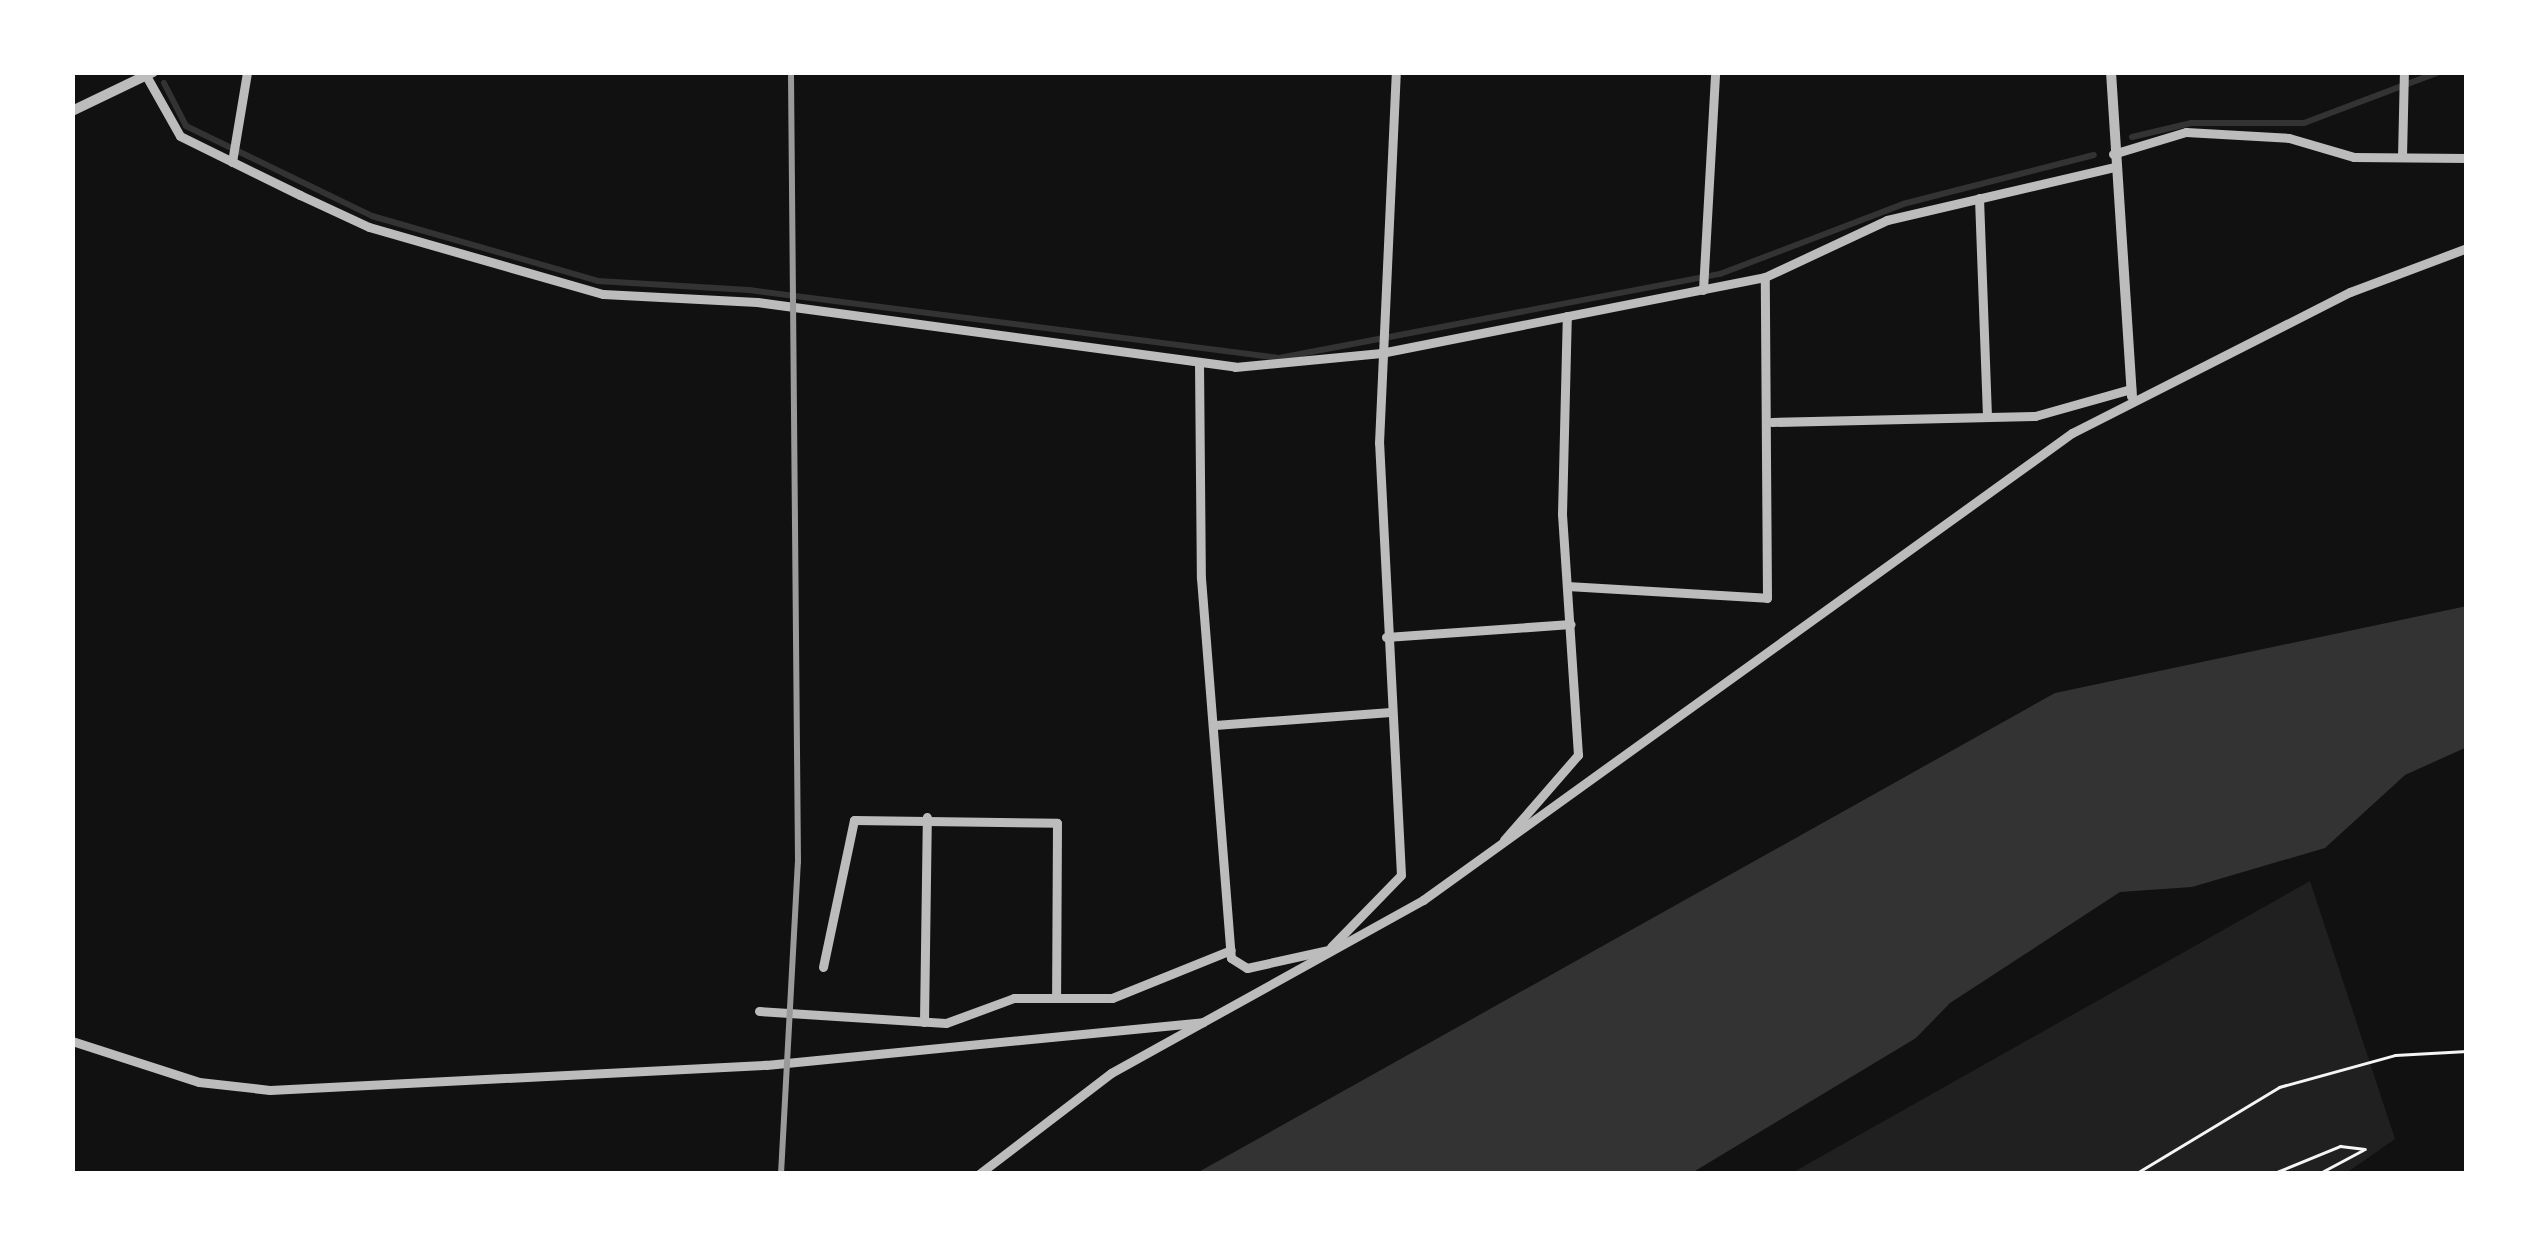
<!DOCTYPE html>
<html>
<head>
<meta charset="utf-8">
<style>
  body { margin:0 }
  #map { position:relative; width:2539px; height:1246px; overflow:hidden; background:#111; font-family:"Varela Round",sans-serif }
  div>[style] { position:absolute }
  .green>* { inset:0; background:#202020 }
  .water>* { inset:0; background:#333 }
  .stream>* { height:6px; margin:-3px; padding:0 3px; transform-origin:3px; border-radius:3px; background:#333 }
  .path>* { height:3px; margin:-1.5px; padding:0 1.5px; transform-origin:1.5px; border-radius:1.5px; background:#f5f5f5 }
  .minor>* { height:9px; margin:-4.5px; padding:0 4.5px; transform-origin:4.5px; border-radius:4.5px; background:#bcbcbc }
  .tertiary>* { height:10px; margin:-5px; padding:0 5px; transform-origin:5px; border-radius:5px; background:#bcbcbc }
  .rail>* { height:6px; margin:-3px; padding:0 3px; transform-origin:3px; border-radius:3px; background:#9a9a9a }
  span { translate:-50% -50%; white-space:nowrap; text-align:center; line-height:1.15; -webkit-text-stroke:12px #fff; paint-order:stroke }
  .frame { position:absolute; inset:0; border:75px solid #fff; pointer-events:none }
</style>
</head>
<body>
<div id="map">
  <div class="green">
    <div style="clip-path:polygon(2310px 881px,2395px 1139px,2345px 1174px,1790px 1174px)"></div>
  </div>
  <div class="water">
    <div style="clip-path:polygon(2467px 606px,2467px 747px,2405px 775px,2325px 848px,2192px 887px,2120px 892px,1950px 1003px,1916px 1038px,1690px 1174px,1195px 1174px,2055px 693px)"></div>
  </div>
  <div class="stream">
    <div style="left:164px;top:83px;width:48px;rotate:62.9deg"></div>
    <div style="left:186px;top:126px;width:207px;rotate:25.8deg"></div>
    <div style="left:372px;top:216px;width:235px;rotate:16deg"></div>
    <div style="left:598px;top:281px;width:151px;rotate:3.4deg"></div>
    <div style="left:749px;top:290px;width:534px;rotate:7.31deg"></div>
    <div style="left:1279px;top:358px;width:449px;rotate:-10.8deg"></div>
    <div style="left:1720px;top:274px;width:196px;rotate:-20.9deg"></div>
    <div style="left:1903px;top:204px;width:197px;rotate:-14.4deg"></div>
    <div style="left:2132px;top:137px;width:61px;rotate:-13.3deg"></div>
    <div style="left:2191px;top:123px;width:113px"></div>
    <div style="left:2304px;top:123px;width:144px;rotate:-20.7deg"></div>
  </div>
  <div class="path">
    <div style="left:2135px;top:1174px;width:168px;rotate:-31.1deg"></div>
    <div style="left:2279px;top:1087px;width:120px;rotate:-15.4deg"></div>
    <div style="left:2395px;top:1055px;width:72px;rotate:-3.2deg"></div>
    <div style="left:2272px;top:1174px;width:74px;rotate:-22.4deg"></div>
    <div style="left:2340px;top:1146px;width:25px;rotate:7deg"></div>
    <div style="left:2318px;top:1174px;width:51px;rotate:-28.1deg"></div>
  </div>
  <div class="minor">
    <div style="left:144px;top:72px;width:73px;rotate:60.6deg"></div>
    <div style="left:180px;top:136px;width:134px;rotate:26.2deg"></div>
    <div style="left:300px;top:195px;width:76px;rotate:24.9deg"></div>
    <div style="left:369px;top:227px;width:243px;rotate:16deg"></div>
    <div style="left:603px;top:294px;width:154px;rotate:3deg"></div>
    <div style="left:757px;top:302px;width:482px;rotate:7.7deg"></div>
    <div style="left:1235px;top:367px;width:147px;rotate:-5.5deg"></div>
    <div style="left:1381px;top:353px;width:391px;rotate:-11.2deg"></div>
    <div style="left:1765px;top:277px;width:135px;rotate:-25deg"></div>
    <div style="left:1887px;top:220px;width:233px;rotate:-13.1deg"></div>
    <div style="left:2113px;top:154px;width:76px;rotate:-16.8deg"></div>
    <div style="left:2186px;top:132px;width:103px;rotate:3.3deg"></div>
    <div style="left:2289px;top:138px;width:68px;rotate:16.3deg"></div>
    <div style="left:2354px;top:157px;width:113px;rotate:0.5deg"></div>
    <div style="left:2402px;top:157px;width:85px;rotate:-88.7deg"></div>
    <div style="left:232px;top:162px;width:91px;rotate:-80.5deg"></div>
    <div style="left:1979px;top:198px;width:214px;rotate:87.9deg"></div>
    <div style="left:1703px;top:290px;width:218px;rotate:-86.8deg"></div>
    <div style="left:1199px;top:362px;width:216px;rotate:89.5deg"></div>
    <div style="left:1201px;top:578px;width:381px;rotate:85.5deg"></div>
    <div style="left:1231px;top:958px;width:19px;rotate:32deg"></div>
    <div style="left:1247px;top:968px;width:87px;rotate:-12.6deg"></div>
    <div style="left:1772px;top:422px;width:263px;rotate:-1.3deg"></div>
    <div style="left:2035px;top:416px;width:100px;rotate:-15.7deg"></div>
    <div style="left:1567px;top:586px;width:200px;rotate:3.4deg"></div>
    <div style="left:1767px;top:598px;width:321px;rotate:-90.4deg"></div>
    <div style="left:1386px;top:637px;width:185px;rotate:-4deg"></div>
    <div style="left:1215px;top:725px;width:176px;rotate:-4.2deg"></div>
    <div style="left:1504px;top:840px;width:113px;rotate:-49deg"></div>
    <div style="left:1578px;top:755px;width:242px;rotate:-93.8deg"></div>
    <div style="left:1562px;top:514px;width:198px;rotate:-88.6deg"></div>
    <div style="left:1331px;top:947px;width:100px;rotate:-45.8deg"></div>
    <div style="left:1401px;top:875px;width:433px;rotate:-92.9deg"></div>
    <div style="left:1379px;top:443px;width:371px;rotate:-87.4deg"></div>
    <div style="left:823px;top:967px;width:150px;rotate:-78.1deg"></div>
    <div style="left:854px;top:820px;width:203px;rotate:0.8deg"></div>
    <div style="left:1057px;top:823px;width:175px;rotate:90.3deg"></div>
    <div style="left:759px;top:1011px;width:187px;rotate:3.7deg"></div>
    <div style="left:946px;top:1023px;width:72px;rotate:-20.2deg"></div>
    <div style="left:1014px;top:998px;width:98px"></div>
    <div style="left:1112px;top:998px;width:128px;rotate:-22deg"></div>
    <div style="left:924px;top:1022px;width:205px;rotate:-89.2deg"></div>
    <div style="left:72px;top:1041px;width:133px;rotate:17.9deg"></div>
    <div style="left:199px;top:1082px;width:71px;rotate:6.4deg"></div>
    <div style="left:270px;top:1090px;width:497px;rotate:-2.9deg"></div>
    <div style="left:766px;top:1065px;width:439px;rotate:-5.6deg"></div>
    <div style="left:979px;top:1174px;width:166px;rotate:-37.4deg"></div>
    <div style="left:1111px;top:1073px;width:357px;rotate:-29deg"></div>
    <div style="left:1423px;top:900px;width:800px;rotate:-35.74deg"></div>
    <div style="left:2072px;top:433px;width:312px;rotate:-26.9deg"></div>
    <div style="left:2350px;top:292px;width:125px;rotate:-20.6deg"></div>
  </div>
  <div class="tertiary">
    <div style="left:2111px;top:72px;width:325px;rotate:86.3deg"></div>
    <div style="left:72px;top:111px;width:90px;rotate:-25.7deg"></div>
  </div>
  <div class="rail">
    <div style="left:781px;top:1174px;width:312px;rotate:-86.9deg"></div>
    <div style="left:798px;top:862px;width:790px;rotate:-90.51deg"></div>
  </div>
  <div class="frame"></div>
</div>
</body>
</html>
